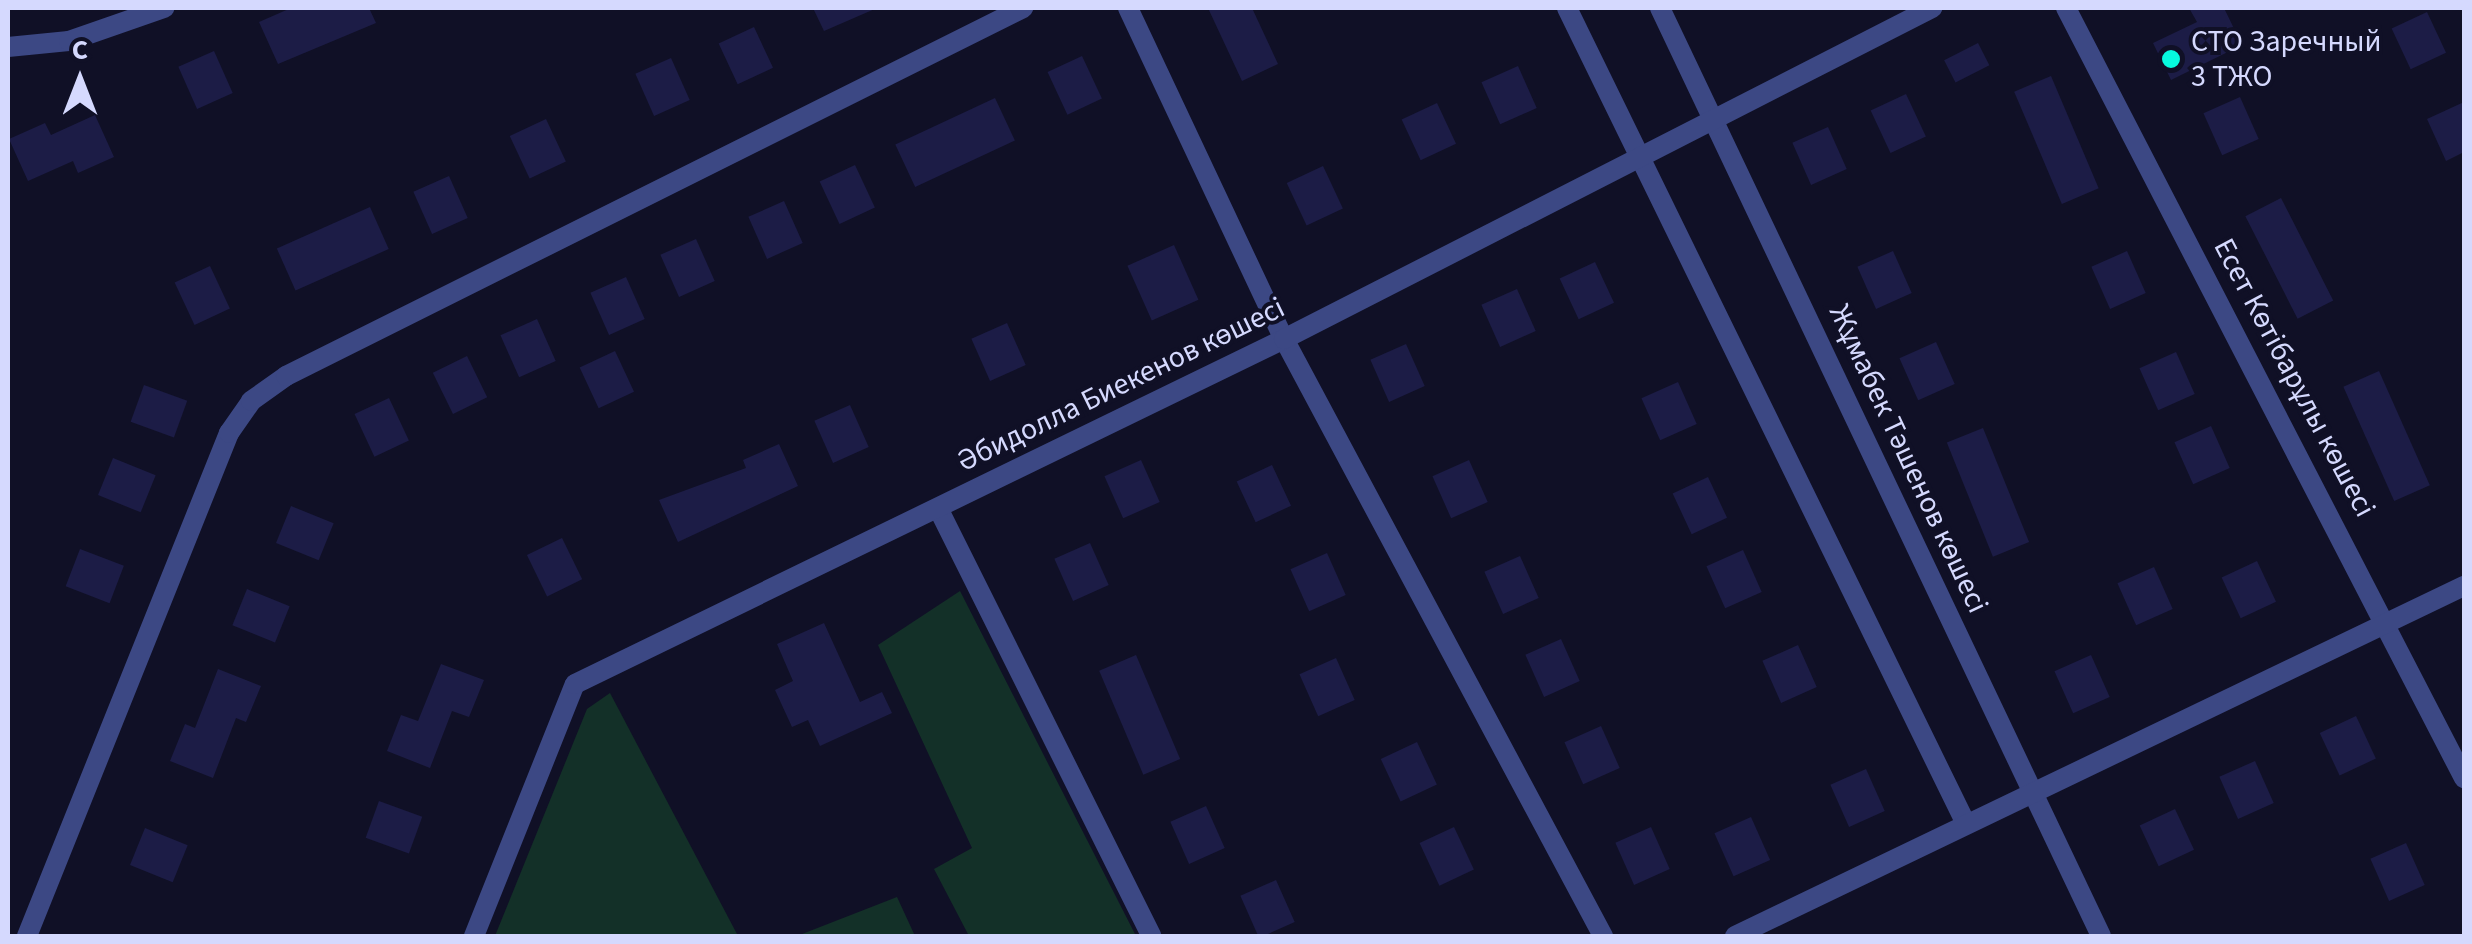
<!DOCTYPE html>
<html>
<head>
<meta charset="utf-8">
<style>
  body { margin:0 }
  #map { position:relative; width:2472px; height:944px; overflow:hidden; background:#101026; font-family:"Source Sans 3",sans-serif }
  div>[style] { position:absolute }
  .green>* { inset:0; background:#133028 }
  .building>* { inset:0; background:#1c1c46; transform-origin:0 0 }
  .street>* { height:20px; margin:-10px; padding:0 10px; transform-origin:10px; border-radius:10px; background:#3c4884 }
  .dots>* { width:28px; height:28px; translate:-50% -50%; box-sizing:border-box; border:5px solid #101026; border-radius:50% }
  span { translate:-50% -50%; white-space:nowrap; text-align:center; line-height:1.15; -webkit-text-stroke:8px #101026; paint-order:stroke }
  .poi-label { font-size:30px; color:#d5d9fe }
  .left { translate:0 -50%; text-align:left }
  .street-label { font-size:30px; color:#d5d9fe }
  .frame { position:absolute; inset:0; border:10px solid #d5d9fe; pointer-events:none }
  .north { position:absolute; left:30px; top:30px; width:100px; height:100px; -webkit-text-stroke:8px #101026; paint-order:stroke; rotate:0deg; font-size:28px; font-weight:700; line-height:40px; text-align:center; color:#d5d9fe }
  .north::after { content:''; display:block; margin:auto; width:35px; height:45px; background:#d5d9fe; clip-path:polygon(50% 0,100% 100%,50% 72%,0 100%) }
</style>
</head>
<body>
<div id="map">
  <div class="green">
    <div style="clip-path:polygon(960px 591px,1136px 936px,969px 936px,934px 869px,972px 848px,878px 645px)"></div>
    <div style="clip-path:polygon(610px 693px,738px 936px,495px 936px,587px 709px)"></div>
    <div style="clip-path:polygon(897px 897px,915px 936px,797px 936px)"></div>
  </div>
  <div class="building">
    <div style="clip-path:polygon(291px 8px,369px 8px,376px 23px,278px 64px,259px 22px)"></div>
    <div style="clip-path:polygon(813px 8px,877px 8px,824px 31px)"></div>
    <div style="clip-path:polygon(1208px 8px,1252px 8px,1278px 64px,1242px 81px)"></div>
    <div style="clip-path:polygon(2189px 8px,2224px 8px,2242px 45px,2171px 80px,2153px 43px,2197px 22px)"></div>
    <div style="left:2427px;top:12px;width:45px;height:39px;rotate:65deg"></div>
    <div style="left:754px;top:27px;width:45px;height:39px;rotate:65deg"></div>
    <div style="left:1978px;top:43px;width:25px;height:38px;rotate:63deg"></div>
    <div style="left:214px;top:51px;width:46px;height:39px;rotate:66deg"></div>
    <div style="left:1082px;top:56px;width:47px;height:38px;rotate:65deg"></div>
    <div style="left:671px;top:58px;width:46px;height:39px;rotate:66deg"></div>
    <div style="left:1518px;top:66px;width:46px;height:40px;rotate:66deg"></div>
    <div style="left:2051px;top:76px;width:122px;height:40px;rotate:67deg"></div>
    <div style="left:1906px;top:94px;width:47px;height:39px;rotate:65deg"></div>
    <div style="left:2240px;top:97px;width:46px;height:40px;rotate:66deg"></div>
    <div style="left:995px;top:98px;width:47px;height:110px;rotate:65deg"></div>
    <div style="clip-path:polygon(2464px 102px,2464px 152px,2446px 161px,2427px 119px)"></div>
    <div style="left:1437px;top:103px;width:45px;height:39px;rotate:65deg"></div>
    <div style="clip-path:polygon(95px 115px,114px 157px,78px 173px,73px 161px,28px 181px,9px 139px,45px 123px,51px 135px)"></div>
    <div style="left:546px;top:119px;width:47px;height:40px;rotate:65deg"></div>
    <div style="left:1828px;top:127px;width:46px;height:39px;rotate:66deg"></div>
    <div style="left:855px;top:165px;width:47px;height:39px;rotate:65deg"></div>
    <div style="left:1323px;top:166px;width:47px;height:40px;rotate:65deg"></div>
    <div style="left:449px;top:176px;width:46px;height:39px;rotate:66deg"></div>
    <div style="left:2281px;top:198px;width:115px;height:40px;rotate:63deg"></div>
    <div style="left:784px;top:201px;width:46px;height:39px;rotate:66deg"></div>
    <div style="left:370px;top:207px;width:46px;height:102px;rotate:66deg"></div>
    <div style="left:696px;top:239px;width:46px;height:39px;rotate:66deg"></div>
    <div style="left:1174px;top:245px;width:60px;height:51px;rotate:66deg"></div>
    <div style="left:1893px;top:251px;width:46px;height:39px;rotate:66deg"></div>
    <div style="left:2127px;top:251px;width:46px;height:39px;rotate:66deg"></div>
    <div style="left:1595px;top:262px;width:45px;height:39px;rotate:65deg"></div>
    <div style="left:210px;top:266px;width:47px;height:39px;rotate:65deg"></div>
    <div style="left:626px;top:277px;width:46px;height:39px;rotate:66deg"></div>
    <div style="left:1517px;top:289px;width:46px;height:39px;rotate:66deg"></div>
    <div style="left:537px;top:319px;width:46px;height:40px;rotate:66deg"></div>
    <div style="left:1007px;top:323px;width:46px;height:39px;rotate:66deg"></div>
    <div style="left:1936px;top:342px;width:46px;height:40px;rotate:66deg"></div>
    <div style="left:1406px;top:344px;width:46px;height:39px;rotate:66deg"></div>
    <div style="left:615px;top:351px;width:45px;height:39px;rotate:65deg"></div>
    <div style="left:2176px;top:352px;width:46px;height:40px;rotate:66deg"></div>
    <div style="left:467px;top:356px;width:46px;height:38px;rotate:64deg"></div>
    <div style="left:2379px;top:371px;width:125px;height:39px;rotate:66deg"></div>
    <div style="left:1678px;top:382px;width:46px;height:40px;rotate:66deg"></div>
    <div style="left:144px;top:385px;width:46px;height:39px;rotate:20deg"></div>
    <div style="left:389px;top:398px;width:47px;height:38px;rotate:65deg"></div>
    <div style="left:850px;top:405px;width:46px;height:39px;rotate:66deg"></div>
    <div style="left:2211px;top:426px;width:46px;height:40px;rotate:66deg"></div>
    <div style="left:1983px;top:428px;width:123px;height:39px;rotate:68deg"></div>
    <div style="clip-path:polygon(779px 444px,798px 486px,678px 542px,659px 500px,746px 468px,743px 460px)"></div>
    <div style="left:113px;top:458px;width:46px;height:40px;rotate:22deg"></div>
    <div style="left:1141px;top:460px;width:46px;height:40px;rotate:66deg"></div>
    <div style="left:1469px;top:460px;width:46px;height:40px;rotate:66deg"></div>
    <div style="left:1272px;top:465px;width:45px;height:39px;rotate:65deg"></div>
    <div style="left:1708px;top:477px;width:45px;height:39px;rotate:65deg"></div>
    <div style="left:291px;top:506px;width:46px;height:40px;rotate:22deg"></div>
    <div style="left:562px;top:538px;width:46px;height:39px;rotate:64deg"></div>
    <div style="left:1090px;top:543px;width:46px;height:39px;rotate:66deg"></div>
    <div style="left:80px;top:549px;width:47px;height:40px;rotate:21deg"></div>
    <div style="left:1743px;top:550px;width:46px;height:40px;rotate:66deg"></div>
    <div style="left:1327px;top:553px;width:46px;height:40px;rotate:66deg"></div>
    <div style="left:1520px;top:556px;width:46px;height:39px;rotate:66deg"></div>
    <div style="left:2257px;top:561px;width:45px;height:39px;rotate:65deg"></div>
    <div style="left:2154px;top:567px;width:46px;height:40px;rotate:66deg"></div>
    <div style="left:247px;top:589px;width:46px;height:39px;rotate:22deg"></div>
    <div style="clip-path:polygon(824px 623px,860px 702px,882px 692px,892px 713px,820px 746px,808px 720px,792px 727px,775px 690px,793px 681px,777px 644px)"></div>
    <div style="left:1561px;top:639px;width:46px;height:39px;rotate:66deg"></div>
    <div style="left:1798px;top:645px;width:46px;height:39px;rotate:66deg"></div>
    <div style="left:1136px;top:655px;width:113px;height:40px;rotate:67deg"></div>
    <div style="left:2091px;top:655px;width:46px;height:40px;rotate:66deg"></div>
    <div style="left:1336px;top:658px;width:46px;height:40px;rotate:66deg"></div>
    <div style="clip-path:polygon(441px 664px,484px 680px,469px 717px,452px 711px,430px 768px,387px 751px,401px 715px,418px 721px)"></div>
    <div style="clip-path:polygon(218px 669px,261px 686px,246px 722px,236px 718px,213px 778px,170px 761px,185px 724px,195px 728px)"></div>
    <div style="left:2356px;top:716px;width:47px;height:40px;rotate:65deg"></div>
    <div style="left:1601px;top:726px;width:46px;height:40px;rotate:66deg"></div>
    <div style="left:1417px;top:742px;width:47px;height:40px;rotate:65deg"></div>
    <div style="left:2255px;top:761px;width:46px;height:39px;rotate:66deg"></div>
    <div style="left:1866px;top:769px;width:46px;height:39px;rotate:66deg"></div>
    <div style="left:379px;top:801px;width:46px;height:39px;rotate:20deg"></div>
    <div style="left:1206px;top:806px;width:46px;height:39px;rotate:66deg"></div>
    <div style="left:2175px;top:809px;width:45px;height:39px;rotate:65deg"></div>
    <div style="left:1751px;top:817px;width:47px;height:40px;rotate:66deg"></div>
    <div style="left:1454px;top:827px;width:47px;height:38px;rotate:65deg"></div>
    <div style="left:1651px;top:827px;width:46px;height:39px;rotate:66deg"></div>
    <div style="left:145px;top:828px;width:46px;height:40px;rotate:22deg"></div>
    <div style="left:2406px;top:843px;width:46px;height:39px;rotate:66deg"></div>
    <div style="left:1276px;top:880px;width:46px;height:39px;rotate:66deg"></div>
  </div>
  <div class="street">
    <div style="left:1128px;top:8px;width:366px;rotate:64.8deg"></div>
    <div style="left:1284px;top:339px;width:677px;rotate:61.88deg"></div>
    <div style="left:1567px;top:8px;width:908px;rotate:63.94deg"></div>
    <div style="left:1660px;top:8px;width:1027px;rotate:64.58deg"></div>
    <div style="left:2066px;top:8px;width:867px;rotate:62.67deg"></div>
    <div style="left:8px;top:47px;width:61px;rotate:-5.6deg"></div>
    <div style="left:69px;top:41px;width:101px;rotate:-19.2deg"></div>
    <div style="left:938px;top:508px;width:478px;rotate:63.5deg"></div>
    <div style="left:27px;top:936px;width:542px;rotate:-68.12deg"></div>
    <div style="left:229px;top:433px;width:39px;rotate:-55deg"></div>
    <div style="left:251px;top:401px;width:43px;rotate:-35.5deg"></div>
    <div style="left:286px;top:376px;width:824px;rotate:-26.53deg"></div>
    <div style="left:474px;top:936px;width:271px;rotate:-68.2deg"></div>
    <div style="left:575px;top:684px;width:788px;rotate:-25.95deg"></div>
    <div style="left:1284px;top:339px;width:728px;rotate:-27.06deg"></div>
    <div style="left:1735px;top:936px;width:809px;rotate:-25.65deg"></div>
  </div>
  <div class="dots">
    <div style="left:2171px;top:59px;background:#06fade"></div>
  </div>
  <div class="poi-label">
    <span class="left" style="left:2191px;top:59px">СТО Заречный<br>3 ТЖО</span>
  </div>
  <div class="street-label">
    <span style="left:2294px;top:378px;rotate:62deg">Есет Көтібарұлы көшесі</span>
    <span style="left:1121px;top:385px;rotate:-26deg">Әбидолла Биекенов көшесі</span>
    <span style="left:1908px;top:459px;rotate:65deg">Жұмабек Тәшенов көшесі</span>
  </div>
  <div class="frame"></div>
  <div class="north">С</div>
</div>
</body>
</html>
